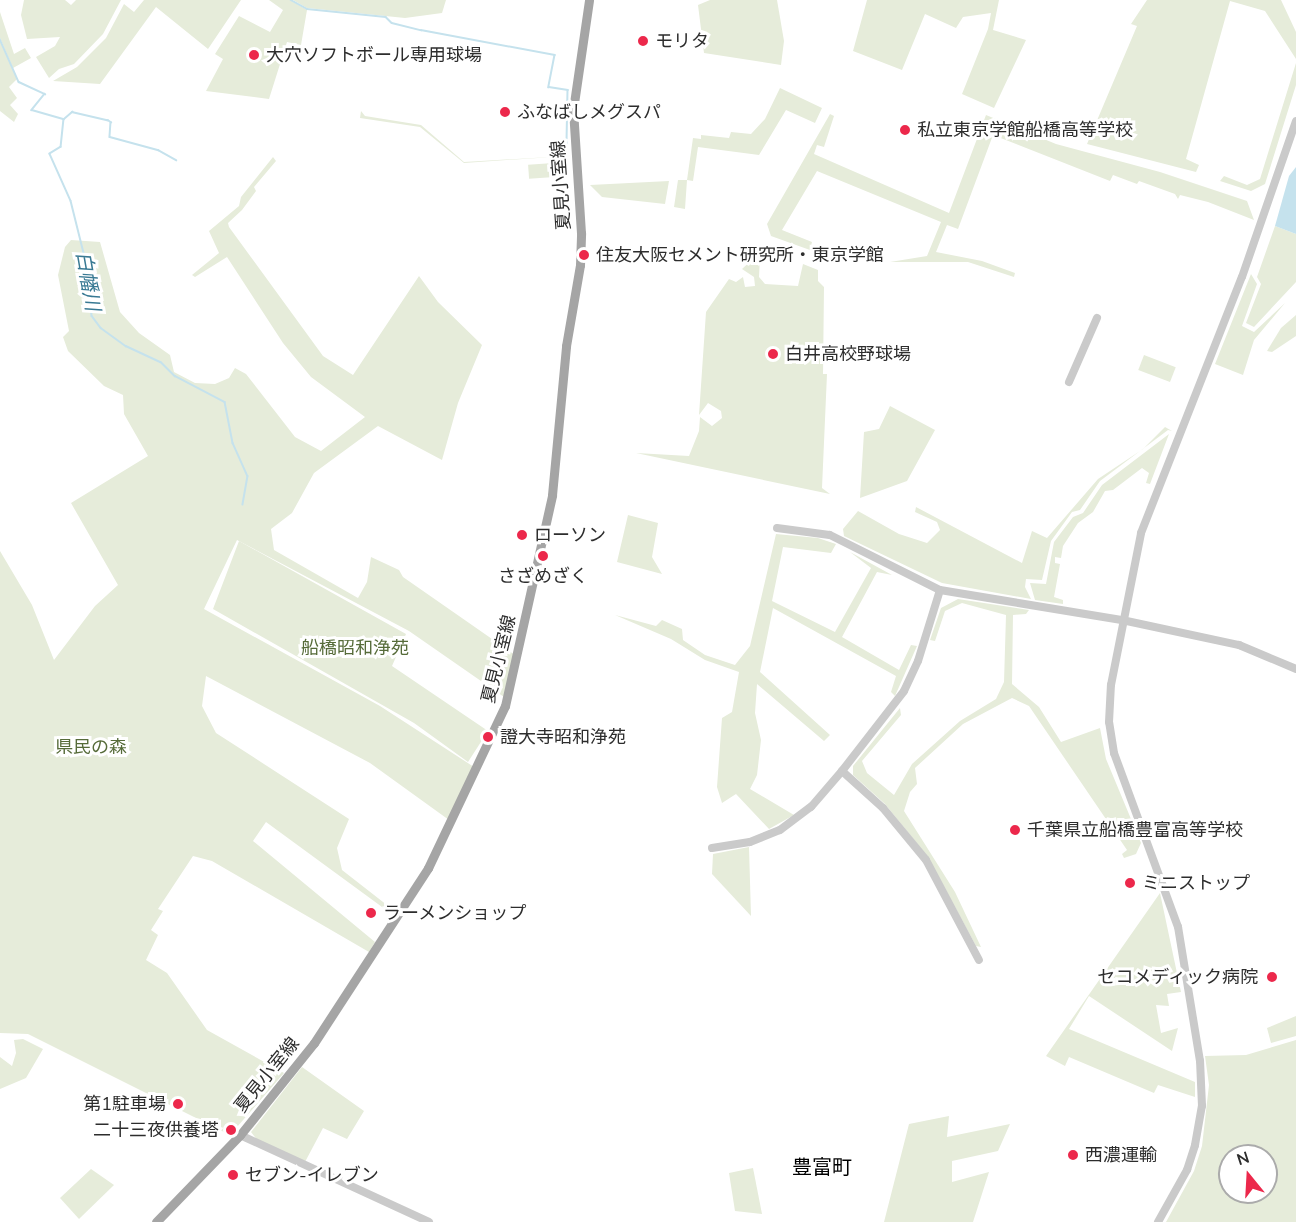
<!DOCTYPE html>
<html>
<head>
<meta charset="utf-8">
<style>
  body { margin:0 }
  #map { position:relative; width:1296px; height:1222px; overflow:hidden; background:#fff; font-family:"Nunito Sans","Noto Sans JP",sans-serif }
  div>[style] { position:absolute }
  .green>* { inset:0; background:#e6ecda; transform-origin:0 0 }
  .water>* { inset:0; background:#c5e2ed }
  .stream>* { height:1.5px; margin:-0.75px; padding:0 0.75px; transform-origin:0.75px; border-radius:0.75px; background:#c5e2ed }
  .minor>* { height:8px; margin:-4px; padding:0 4px; transform-origin:4px; border-radius:4px; background:#cacaca }
  .major>* { height:9px; margin:-4.5px; padding:0 4.5px; transform-origin:4.5px; border-radius:4.5px; background:#a5a5a5 }
  .dots>* { width:16px; height:16px; translate:-50% -50%; box-sizing:border-box; border:3px solid #fff; border-radius:50% }
  span { translate:-50% -50%; white-space:nowrap; text-align:center; line-height:1.15; -webkit-text-stroke:6px #fff; paint-order:stroke }
  .poi-label { font-size:18px; color:#2d2d2d }
  .left { translate:0 -50%; text-align:left }
  .right { translate:-100% -50%; text-align:right }
  .street-label { font-size:18px; color:#2d2d2d }
  .park-label { font-size:18px; color:#566b39 }
  .water-label { font-size:20px; color:#387993; font-style:italic }
  .neighbourhood-label { font-size:20px; color:#000 }
  .north { position:absolute; left:1218px; top:1144px; width:60px; height:60px; box-sizing:border-box; background:#fff; border:2px solid #ababab; border-radius:50%; rotate:342deg; font-size:16px; font-weight:700; line-height:24px; text-align:center; color:#2d2d2d }
  .north::after { content:''; display:block; margin:auto; width:21px; height:27px; background:#ec284b; clip-path:polygon(50% 0,100% 100%,50% 72%,0 100%) }
</style>
</head>
<body>
<div id="map">
  <div class="green">
    <div style="clip-path:polygon(24px 0,65px 0,71px 5px,76px 0,121px 0,103px 34px,74px 64px,59px 69px,49px 78px,36px 57px,55px 46px,60px 37px,27px 39px,21px 15px)"></div>
    <div style="clip-path:polygon(144px 0,241px 0,208px 49px,156px 7px,100px 84px,53px 81px,77px 67px,106px 38px,124px 4px,134px 12px)"></div>
    <div style="clip-path:polygon(269px 0,290px 0,307px 10px,301px 45px,287px 42px,269px 99px,206px 91px,223px 59px,215px 54px,239px 16px,270px 32px,283px 10px)"></div>
    <div style="clip-path:polygon(293px 0,446px 0,442px 13px,405px 18px,307px 8px)"></div>
    <div style="clip-path:polygon(710px 0,777px 0,784px 41px,781px 65px,704px 53px,698px 5px)"></div>
    <div style="clip-path:polygon(867px 0,999px 0,993px 30px,1026px 40px,994px 108px,962px 94px,988px 29px,991px 13px,963px 17px,956px 28px,925px 14px,902px 70px,853px 51px)"></div>
    <div style="clip-path:polygon(1147px 0,1281px 0,1296px 32px,1296px 59px,1265px 11px,1230px 1px,1186px 159px,1199px 165px,1196px 172px,1087px 144px,1137px 26px,1131px 24px)"></div>
    <div style="clip-path:polygon(0 12px,14px 54px,25px 48px,31px 58px,13px 68px,0 38px)"></div>
    <div style="clip-path:polygon(0 41px,17px 79px,9px 87px,17px 98px,10px 105px,18px 114px,14px 122px,0 111px)"></div>
    <div style="clip-path:polygon(1296px 63px,1296px 85px,1265px 184px,1251px 191px,1220px 181px,1224px 176px,1247px 185px,1260px 179px)"></div>
    <div style="clip-path:polygon(780px 88px,822px 108px,815px 123px,786px 110px,759px 155px,698px 147px,693px 181px,687px 180px,685px 209px,674px 207px,678px 180px,687px 180px,693px 138px,701px 139px,701px 135px,729px 138px,731px 132px,751px 134px,765px 119px)"></div>
    <div style="clip-path:polygon(361px 111px,365px 116px,421px 125px,464px 162px,567px 156px,464px 163px,420px 127px,360px 118px)"></div>
    <div style="clip-path:polygon(830px 114px,834px 116px,824px 147px,817px 145px,814px 154px,949px 213px,986px 115px,1056px 144px,1160px 172px,1247px 201px,1254px 220px,1208px 202px,1180px 195px,1178px 199px,1175px 194px,1139px 181px,1137px 184px,1113px 175px,1110px 181px,993px 135px,958px 229px,947px 225px,936px 252px,982px 261px,1015px 273px,1014px 277px,968px 262px,890px 262px,927px 256px,941px 222px,817px 171px,782px 230px,812px 242px,810px 250px,771px 236px,767px 224px)"></div>
    <div style="clip-path:polygon(273px 157px,276px 161px,254px 187px,256px 191px,242px 210px,228px 223px,229px 227px,323px 356px,353px 375px,419px 276px,438px 302px,482px 345px,458px 403px,442px 460px,378px 426px,314px 473px,292px 513px,271px 529px,274px 550px,358px 598px,367px 582px,371px 557px,399px 570px,403px 577px,515px 655px,504px 697px,409px 631px,237px 540px,204px 609px,380px 706px,474px 767px,449px 820px,370px 763px,206px 676px,202px 706px,216px 733px,349px 819px,337px 848px,342px 870px,392px 909px,393px 915px,266px 822px,253px 841px,375px 942px,369px 952px,212px 861px,193px 856px,158px 909px,163px 911px,151px 930px,158px 935px,146px 960px,167px 973px,207px 1030px,284px 1073px,230px 1135px,28px 1034px,0 1033px,0 551px,32px 605px,54px 660px,95px 606px,118px 585px,71px 503px,148px 456px,124px 414px,123px 395px,104px 386px,68px 351px,63px 337px,69px 331px,58px 275px,65px 247px,71px 240px,100px 242px,120px 312px,139px 333px,170px 355px,174px 372px,195px 383px,215px 384px,229px 378px,235px 368px,246px 374px,295px 437px,321px 451px,365px 417px,311px 377px,283px 343px,227px 257px,195px 277px,192px 275px,219px 253px,209px 231px,239px 206px,241px 197px)"></div>
    <div style="left:568px;top:162px;width:14px;height:40px;rotate:86deg"></div>
    <div style="clip-path:polygon(669px 181px,665px 204px,602px 197px,590px 185px)"></div>
    <div style="clip-path:polygon(1275px 226px,1296px 234px,1296px 282px,1254px 327px,1246px 323px,1261px 284px,1257px 277px)"></div>
    <div style="clip-path:polygon(756px 256px,760px 257px,759px 277px,765px 284px,798px 286px,803px 264px,818px 270px,818px 281px,824px 287px,823px 374px,827px 374px,822px 488px,830px 494px,636px 453px,689px 456px,699px 431px,700px 417px,712px 426px,722px 418px,721px 411px,708px 403px,699px 415px,706px 312px,729px 279px,736px 282px,743px 277px,745px 287px,755px 286px,754px 277px,742px 269px)"></div>
    <div style="clip-path:polygon(1251px 274px,1257px 284px,1242px 326px,1254px 332px,1285px 303px,1254px 340px,1243px 375px,1215px 364px)"></div>
    <div style="clip-path:polygon(1296px 315px,1296px 336px,1272px 352px,1267px 351px,1281px 328px)"></div>
    <div style="left:1144px;top:355px;width:34px;height:16px;rotate:21deg"></div>
    <div style="clip-path:polygon(890px 406px,935px 430px,907px 481px,860px 498px,864px 432px,879px 429px)"></div>
    <div style="clip-path:polygon(1165px 427px,1172px 431px,1168px 430px,1100px 481px,1080px 510px,1072px 512px,1051px 541px,1042px 580px,1026px 579px,1025px 587px,1031px 599px,942px 583px,844px 536px,843px 529px,858px 511px,899px 534px,927px 543px,940px 530px,937px 522px,915px 512px,916px 507px,1022px 563px,1032px 531px,1047px 538px,1098px 479px,1143px 449px)"></div>
    <div style="clip-path:polygon(1169px 434px,1150px 484px,1146px 483px,1149px 473px,1142px 468px,1113px 490px,1105px 491px,1093px 512px,1078px 523px,1063px 546px,1061px 558px,1055px 557px,1055px 563px,1060px 564px,1054px 597px,1063px 600px,1063px 604px,1035px 600px,1030px 583px,1046px 584px,1054px 542px,1073px 517px,1083px 513px,1102px 485px)"></div>
    <div style="clip-path:polygon(628px 515px,658px 523px,652px 557px,662px 574px,617px 562px)"></div>
    <div style="clip-path:polygon(776px 534px,818px 538px,836px 544px,831px 553px,783px 547px,772px 601px,835px 632px,871px 568px,850px 552px,892px 575px,877px 572px,842px 637px,899px 670px,911px 645px,917px 646px,895px 696px,891px 692px,896px 676px,773px 608px,760px 672px,830px 735px,824px 741px,757px 684px,755px 713px,761px 740px,757px 775px,750px 789px,794px 815px,769px 829px,736px 794px,722px 803px,717px 787px,722px 718px,732px 712px,739px 672px,705px 660px,671px 639px,615px 615px,656px 626px,662px 620px,682px 629px,683px 640px,705px 655px,735px 665px,750px 646px)"></div>
    <div style="clip-path:polygon(239px 541px,406px 634px,392px 666px,488px 731px,468px 762px,414px 723px,213px 609px)"></div>
    <div style="clip-path:polygon(958px 599px,1029px 610px,1026px 614px,1013px 615px,1012px 684px,1039px 707px,1061px 742px,1100px 728px,1106px 759px,1141px 843px,1136px 854px,1124px 858px,1122px 854px,1127px 850px,1029px 706px,1012px 698px,963px 724px,915px 768px,917px 784px,910px 792px,904px 811px,955px 892px,981px 947px,976px 946px,928px 857px,885px 804px,853px 775px,853px 766px,900px 708px,901px 715px,862px 761px,867px 773px,894px 795px,912px 764px,960px 721px,996px 699px,1004px 682px,1006px 615px,962px 603px,945px 611px,935px 641px,930px 640px,941px 608px)"></div>
    <div style="clip-path:polygon(749px 847px,751px 916px,712px 874px,713px 854px)"></div>
    <div style="clip-path:polygon(1160px 893px,1181px 992px,1167px 994px,1169px 1006px,1156px 1005px,1161px 1033px,1178px 1028px,1172px 1051px,1089px 996px,1069px 1029px,1195px 1082px,1195px 1097px,1158px 1085px,1154px 1093px,1069px 1057px,1065px 1066px,1046px 1056px)"></div>
    <div style="clip-path:polygon(1296px 1016px,1296px 1036px,1271px 1043px,1267px 1028px)"></div>
    <div style="clip-path:polygon(23px 1039px,43px 1049px,26px 1078px,0 1089px,0 1057px,12px 1066px,16px 1053px,14px 1040px)"></div>
    <div style="clip-path:polygon(evenodd,1296px 1040px,1296px 1222px,1166px 1222px,1194px 1171px,1202px 1146px,1209px 1085px,1205px 1056px,1246px 1055px,1296px 1040px,1230px 1156px,1266px 1156px,1266px 1192px,1230px 1192px,1230px 1156px)"></div>
    <div style="clip-path:polygon(302px 1067px,364px 1111px,347px 1139px,323px 1128px,305px 1162px,258px 1141px,251px 1132px)"></div>
    <div style="clip-path:polygon(949px 1116px,947px 1137px,1010px 1124px,998px 1151px,952px 1161px,952px 1182px,989px 1172px,973px 1222px,884px 1222px,909px 1124px)"></div>
    <div style="clip-path:polygon(753px 1168px,762px 1214px,735px 1211px,729px 1173px)"></div>
    <div style="clip-path:polygon(91px 1169px,114px 1185px,79px 1219px,60px 1198px)"></div>
  </div>
  <div class="water">
    <div style="clip-path:polygon(1296px 167px,1296px 234px,1275px 226px,1289px 176px)"></div>
  </div>
  <div class="stream">
    <div style="left:291px;top:0;width:18px;rotate:29deg"></div>
    <div style="left:307px;top:9px;width:79px;rotate:5.8deg"></div>
    <div style="left:386px;top:17px;width:8px;rotate:45deg"></div>
    <div style="left:392px;top:23px;width:30px;rotate:14deg"></div>
    <div style="left:421px;top:30px;width:136px;rotate:10.6deg"></div>
    <div style="left:555px;top:55px;width:33px;rotate:101deg"></div>
    <div style="left:549px;top:87px;width:19px;rotate:9deg"></div>
    <div style="left:568px;top:90px;width:54px;rotate:91.1deg"></div>
    <div style="left:0;top:39px;width:47px;rotate:66.2deg"></div>
    <div style="left:19px;top:82px;width:29px;rotate:25deg"></div>
    <div style="left:45px;top:94px;width:21px;rotate:129deg"></div>
    <div style="left:32px;top:110px;width:33px;rotate:16deg"></div>
    <div style="left:64px;top:119px;width:28px;rotate:96deg"></div>
    <div style="left:61px;top:147px;width:13px;rotate:148deg"></div>
    <div style="left:50px;top:154px;width:51px;rotate:65.9deg"></div>
    <div style="left:71px;top:201px;width:66px;rotate:76deg"></div>
    <div style="left:87px;top:265px;width:51px;rotate:84.4deg"></div>
    <div style="left:92px;top:316px;width:15px;rotate:53deg"></div>
    <div style="left:101px;top:328px;width:31px;rotate:36deg"></div>
    <div style="left:126px;top:346px;width:38px;rotate:25deg"></div>
    <div style="left:161px;top:362px;width:20px;rotate:45deg"></div>
    <div style="left:175px;top:376px;width:56px;rotate:27.5deg"></div>
    <div style="left:225px;top:402px;width:42px;rotate:79deg"></div>
    <div style="left:233px;top:443px;width:36px;rotate:66deg"></div>
    <div style="left:248px;top:476px;width:29px;rotate:100deg"></div>
    <div style="left:64px;top:119px;width:11px;rotate:-41deg"></div>
    <div style="left:72px;top:112px;width:37px;rotate:13deg"></div>
    <div style="left:108px;top:120px;width:4px;rotate:34deg"></div>
    <div style="left:111px;top:122px;width:15px;rotate:94deg"></div>
    <div style="left:110px;top:137px;width:50px;rotate:15.2deg"></div>
    <div style="left:158px;top:150px;width:21px;rotate:29deg"></div>
  </div>
  <div class="minor">
    <div style="left:1069px;top:382px;width:70px;rotate:-66.4deg"></div>
    <div style="left:777px;top:528px;width:53px;rotate:7.5deg"></div>
    <div style="left:830px;top:535px;width:123px;rotate:26.6deg"></div>
    <div style="left:940px;top:590px;width:184px;rotate:9.4deg"></div>
    <div style="left:1122px;top:620px;width:120px;rotate:12.1deg"></div>
    <div style="left:1239px;top:645px;width:62px;rotate:22.8deg"></div>
    <div style="left:842px;top:771px;width:55px;rotate:42.1deg"></div>
    <div style="left:883px;top:808px;width:67px;rotate:50.4deg"></div>
    <div style="left:926px;top:860px;width:113px;rotate:62.1deg"></div>
    <div style="left:712px;top:848px;width:38px;rotate:-9deg"></div>
    <div style="left:750px;top:842px;width:32px;rotate:-22deg"></div>
    <div style="left:780px;top:830px;width:39px;rotate:-37deg"></div>
    <div style="left:811px;top:807px;width:48px;rotate:-49.3deg"></div>
    <div style="left:842px;top:771px;width:101px;rotate:-52.2deg"></div>
    <div style="left:904px;top:691px;width:33px;rotate:-65deg"></div>
    <div style="left:918px;top:661px;width:74px;rotate:-72.8deg"></div>
    <div style="left:240px;top:1135px;width:208px;rotate:24.7deg"></div>
    <div style="left:1158px;top:1222px;width:60px;rotate:-60.9deg"></div>
    <div style="left:1187px;top:1170px;width:26px;rotate:-72deg"></div>
    <div style="left:1195px;top:1145px;width:40px;rotate:-80deg"></div>
    <div style="left:1202px;top:1106px;width:45px;rotate:-92.5deg"></div>
    <div style="left:1200px;top:1061px;width:136px;rotate:-99.3deg"></div>
    <div style="left:1178px;top:927px;width:185px;rotate:-110.2deg"></div>
    <div style="left:1114px;top:753px;width:31px;rotate:-99deg"></div>
    <div style="left:1109px;top:722px;width:37px;rotate:-87deg"></div>
    <div style="left:1111px;top:685px;width:155px;rotate:-78.8deg"></div>
    <div style="left:1141px;top:533px;width:275px;rotate:-68.5deg"></div>
    <div style="left:1242px;top:277px;width:165px;rotate:-70.9deg"></div>
  </div>
  <div class="major">
    <div style="left:156px;top:1222px;width:121px;rotate:-46deg"></div>
    <div style="left:240px;top:1135px;width:118px;rotate:-51.2deg"></div>
    <div style="left:314px;top:1043px;width:209px;rotate:-56.9deg"></div>
    <div style="left:428px;top:868px;width:179px;rotate:-64.6deg"></div>
    <div style="left:505px;top:706px;width:216px;rotate:-77.4deg"></div>
    <div style="left:552px;top:495px;width:150px;rotate:-84.6deg"></div>
    <div style="left:566px;top:346px;width:82px;rotate:-80.2deg"></div>
    <div style="left:580px;top:265px;width:32px;rotate:-88deg"></div>
    <div style="left:581px;top:233px;width:123px;rotate:-93.7deg"></div>
    <div style="left:573px;top:110px;width:111px;rotate:-81.7deg"></div>
  </div>
  <div class="dots">
    <div style="left:643px;top:41px;background:#ec284b"></div>
    <div style="left:254px;top:55px;background:#ec284b"></div>
    <div style="left:505px;top:112px;background:#ec284b"></div>
    <div style="left:905px;top:130px;background:#ec284b"></div>
    <div style="left:584px;top:255px;background:#ec284b"></div>
    <div style="left:773px;top:354px;background:#ec284b"></div>
    <div style="left:522px;top:535px;background:#ec284b"></div>
    <div style="left:543px;top:556px;background:#ec284b"></div>
    <div style="left:488px;top:737px;background:#ec284b"></div>
    <div style="left:1015px;top:830px;background:#ec284b"></div>
    <div style="left:1130px;top:883px;background:#ec284b"></div>
    <div style="left:371px;top:913px;background:#ec284b"></div>
    <div style="left:1272px;top:977px;background:#ec284b"></div>
    <div style="left:178px;top:1104px;background:#ec284b"></div>
    <div style="left:231px;top:1130px;background:#ec284b"></div>
    <div style="left:1073px;top:1155px;background:#ec284b"></div>
    <div style="left:233px;top:1175px;background:#ec284b"></div>
  </div>
  <div class="poi-label">
    <span class="left" style="left:655px;top:41px">モリタ</span>
    <span class="left" style="left:266px;top:55px">大穴ソフトボール専用球場</span>
    <span class="left" style="left:517px;top:112px">ふなばしメグスパ</span>
    <span class="left" style="left:917px;top:130px">私立東京学館船橋高等学校</span>
    <span class="left" style="left:596px;top:255px">住友大阪セメント研究所・東京学館</span>
    <span class="left" style="left:785px;top:354px">白井高校野球場</span>
    <span class="left" style="left:534px;top:535px">ローソン</span>
    <span style="left:543px;top:576px">さざめざく</span>
    <span class="left" style="left:500px;top:737px">證大寺昭和浄苑</span>
    <span class="left" style="left:1027px;top:830px">千葉県立船橋豊富高等学校</span>
    <span class="left" style="left:1142px;top:883px">ミニストップ</span>
    <span class="left" style="left:383px;top:913px">ラーメンショップ</span>
    <span class="right" style="left:1258px;top:977px">セコメディック病院</span>
    <span class="right" style="left:166px;top:1104px">第1駐車場</span>
    <span class="right" style="left:219px;top:1130px">二十三夜供養塔</span>
    <span class="left" style="left:1085px;top:1155px">西濃運輸</span>
    <span class="left" style="left:245px;top:1175px">セブン-イレブン</span>
  </div>
  <div class="street-label">
    <span style="left:561px;top:185px;rotate:-94deg">夏見小室線</span>
    <span style="left:499px;top:659px;rotate:-76deg">夏見小室線</span>
    <span style="left:267px;top:1075px;rotate:-51deg">夏見小室線</span>
  </div>
  <div class="park-label">
    <span style="left:355px;top:648px">船橋昭和浄苑</span>
    <span style="left:91px;top:747px">県民の森</span>
  </div>
  <div class="water-label">
    <span style="left:88px;top:281px;rotate:80deg">白幡川</span>
  </div>
  <div class="neighbourhood-label">
    <span style="left:822px;top:1167px">豊富町</span>
  </div>
  <div class="north">N</div>
</div>
</body>
</html>
